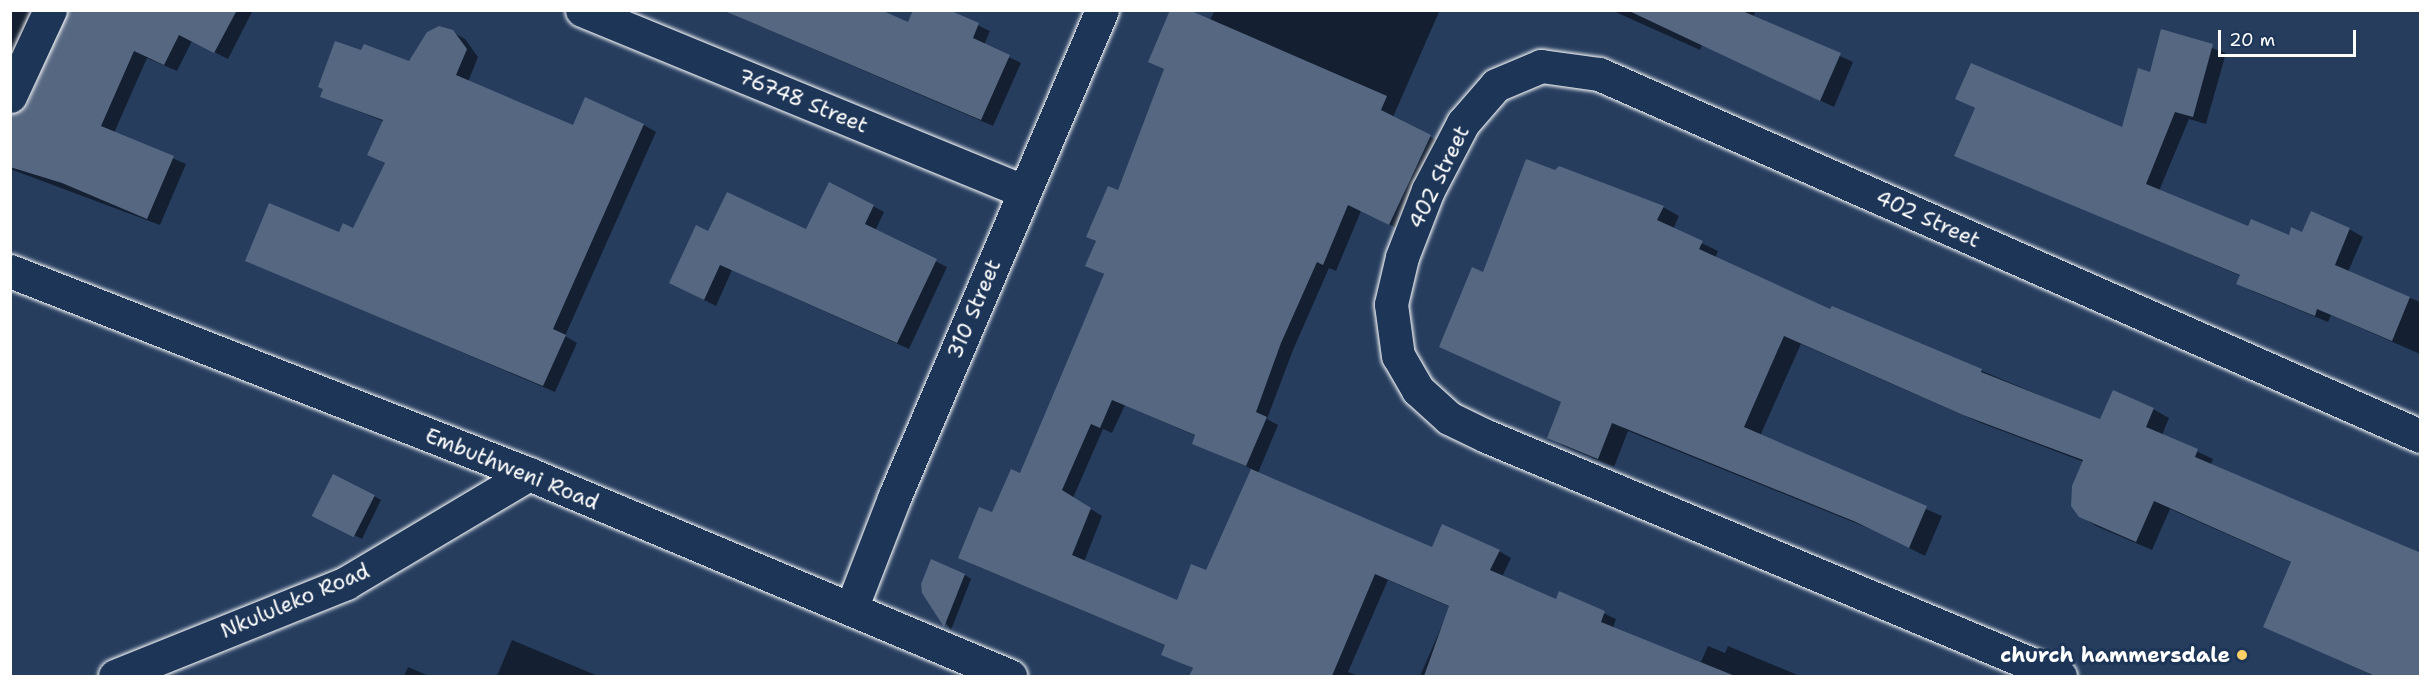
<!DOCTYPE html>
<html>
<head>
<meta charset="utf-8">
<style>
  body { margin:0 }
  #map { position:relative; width:2431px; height:687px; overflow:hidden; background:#263d5e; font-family:"Shantell Sans",sans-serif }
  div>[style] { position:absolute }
  .shadow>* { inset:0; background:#0007 }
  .building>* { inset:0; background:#556781; transform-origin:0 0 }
  .roads { filter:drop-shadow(0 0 2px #fff) drop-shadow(0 0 2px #fff) }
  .minor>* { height:33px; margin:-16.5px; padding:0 16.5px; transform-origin:16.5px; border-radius:16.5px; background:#1d3557 }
  .tertiary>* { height:33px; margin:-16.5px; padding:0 16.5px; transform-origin:16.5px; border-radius:16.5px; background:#1d3557 }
  .dots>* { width:16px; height:16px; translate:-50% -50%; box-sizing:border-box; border:3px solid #1d3557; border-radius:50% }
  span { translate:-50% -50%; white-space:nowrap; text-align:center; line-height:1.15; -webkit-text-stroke:6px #1d3557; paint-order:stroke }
  .street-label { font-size:21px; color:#fff }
  .poi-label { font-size:21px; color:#fff; font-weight:700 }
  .right { translate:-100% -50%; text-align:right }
  .frame { position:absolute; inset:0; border:12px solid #fff; pointer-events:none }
  .scale { position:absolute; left:2218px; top:30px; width:138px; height:27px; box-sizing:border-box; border:3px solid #fff; border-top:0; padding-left:8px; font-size:18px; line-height:21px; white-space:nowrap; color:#fff; -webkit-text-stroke:4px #1d3557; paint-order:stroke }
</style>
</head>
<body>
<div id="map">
  <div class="shadow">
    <div style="clip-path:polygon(10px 10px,45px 10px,10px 85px)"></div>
    <div style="clip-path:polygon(68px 10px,253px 10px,228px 59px,192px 41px,177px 71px,147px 58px,114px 133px,186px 164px,160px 225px,10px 169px,10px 116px,28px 105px)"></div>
    <div style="clip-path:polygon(722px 10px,877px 10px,909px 24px,945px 10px,990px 31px,984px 45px,1021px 63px,993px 126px)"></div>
    <div style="clip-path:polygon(evenodd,1215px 10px,1439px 12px,1393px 117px,1442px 143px,1401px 230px,1361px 211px,1336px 271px,1329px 268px,1293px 350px,1267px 419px,1278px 425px,1258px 473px,1433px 549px,1499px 551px,1511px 558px,1502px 577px,1557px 601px,1560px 593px,1616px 619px,1613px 628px,1701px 662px,1708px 646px,1725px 653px,1728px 646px,1800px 676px,1420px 676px,1450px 607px,1388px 580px,1348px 672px,1358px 676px,1191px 676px,1194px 669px,1163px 654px,1167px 646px,972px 564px,993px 514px,1020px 475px,1105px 275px,1099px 272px,1097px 242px,1088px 237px,1119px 192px,1215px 10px,1125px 405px,1196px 436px,1193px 443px,1252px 469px,1207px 572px,1178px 602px,1084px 562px,1102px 516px,1073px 498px,1103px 429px,1112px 433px,1125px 405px)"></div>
    <div style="clip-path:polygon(1611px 10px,1756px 10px,1753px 17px,1853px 62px,1834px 107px,1702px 45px,1700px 50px)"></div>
    <div style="clip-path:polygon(2163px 31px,2226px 53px,2206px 124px,2189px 119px,2159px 191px,2249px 228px,2290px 237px,2349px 229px,2363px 237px,2348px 272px,2420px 302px,2420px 354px,2331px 315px,2328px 322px,2252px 291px,2238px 283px,2241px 276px,1955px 155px,1976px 109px,1957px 99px,2124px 129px,2151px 73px)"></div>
    <div style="clip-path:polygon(452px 32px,465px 39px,478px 57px,468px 82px,574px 127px,644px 125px,656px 132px,565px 336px,577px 343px,555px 392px,247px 261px,353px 230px,386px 164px,369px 154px,383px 121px,322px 97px,362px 52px,410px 63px)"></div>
    <div style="clip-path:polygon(873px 206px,884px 212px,875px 231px,947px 267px,909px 349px,732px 270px,716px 306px,682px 289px,709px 233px,807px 231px)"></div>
    <div style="clip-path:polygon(1663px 207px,1679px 216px,1673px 229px,1718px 251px,1715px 258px,1831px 311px,1832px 308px,2101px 421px,2153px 409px,2169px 418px,2162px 435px,2213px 459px,2210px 466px,2420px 554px,2420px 676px,2374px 676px,2265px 626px,2292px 563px,2170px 509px,2152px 550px,2096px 526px,2080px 516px,2084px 462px,1981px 423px,1801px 344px,1760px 436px,1942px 516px,1925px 556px,1873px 530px,1628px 431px,1614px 467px,1564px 446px,1549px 437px,1563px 403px,1440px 346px,1484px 274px)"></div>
    <div style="clip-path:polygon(374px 496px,381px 500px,362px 539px,322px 519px)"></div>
    <div style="clip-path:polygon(965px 575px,971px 579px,951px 630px,923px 592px)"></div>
    <div style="clip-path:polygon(512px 640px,598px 676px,497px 676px)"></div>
    <div style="clip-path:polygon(408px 667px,429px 676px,404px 676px)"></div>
  </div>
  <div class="building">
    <div style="clip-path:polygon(68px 10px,237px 10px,214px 53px,179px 35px,164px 65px,134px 51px,101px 126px,174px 156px,147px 219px,62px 183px,10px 167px,10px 115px,27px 104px)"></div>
    <div style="clip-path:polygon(722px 10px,881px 10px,908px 22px,913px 10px,949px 10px,979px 23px,973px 38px,1010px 55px,981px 120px)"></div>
    <div style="clip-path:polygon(1170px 10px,1189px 10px,1387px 96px,1381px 110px,1431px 135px,1389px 225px,1348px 205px,1323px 265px,1317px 262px,1281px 343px,1256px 412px,1267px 417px,1246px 466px,1192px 444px,1195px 435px,1112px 400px,1100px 428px,1091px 424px,1062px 490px,1091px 508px,1072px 555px,1177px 600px,1191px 564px,1206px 570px,1251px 469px,1432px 547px,1442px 524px,1500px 550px,1490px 570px,1556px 599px,1559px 591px,1605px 611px,1601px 622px,1735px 676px,1424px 676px,1449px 606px,1375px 574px,1332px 676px,1189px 676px,1193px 668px,1161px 655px,1165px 645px,958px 558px,979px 507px,992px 512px,1011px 469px,1020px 473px,1104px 274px,1085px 266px,1096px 241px,1086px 237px,1108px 186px,1118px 190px,1164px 69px,1148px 62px)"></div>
    <div style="clip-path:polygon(1627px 10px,1740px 10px,1841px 53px,1820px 101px)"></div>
    <div style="clip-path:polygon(439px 26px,453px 30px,467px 49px,456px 75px,573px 125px,585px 97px,644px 124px,553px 329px,566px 335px,543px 386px,245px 261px,269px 203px,339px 232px,343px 223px,353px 228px,385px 163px,367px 155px,383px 120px,320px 97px,323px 89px,318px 87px,335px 41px,361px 50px,364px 44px,409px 61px,427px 32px)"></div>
    <div style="clip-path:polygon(2161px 29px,2213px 44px,2193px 117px,2175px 112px,2146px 184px,2248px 226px,2251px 219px,2289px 235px,2291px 227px,2302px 232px,2311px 211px,2350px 228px,2335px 265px,2410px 297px,2392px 341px,2317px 309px,2315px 316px,2236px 284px,2240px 275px,1954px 156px,1975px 108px,1955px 99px,1971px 63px,2122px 127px,2138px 68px,2150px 72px)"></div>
    <div style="clip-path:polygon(1526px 159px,1555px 170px,1559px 166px,1664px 206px,1657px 220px,1703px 241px,1699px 249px,1830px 309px,1832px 306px,1982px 369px,1981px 372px,2100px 419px,2113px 390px,2154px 408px,2146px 427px,2198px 449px,2195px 457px,2421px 553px,2421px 676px,2375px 676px,2263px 627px,2291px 562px,2154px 501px,2136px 542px,2079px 517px,2071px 506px,2072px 486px,2083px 460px,1963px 415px,1784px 336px,1744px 427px,1927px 506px,1909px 548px,1856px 522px,1612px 423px,1598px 459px,1547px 438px,1561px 402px,1439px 347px,1472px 267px,1483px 272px)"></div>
    <div style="clip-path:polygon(829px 182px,874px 205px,865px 224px,937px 259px,897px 343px,720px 265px,704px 300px,669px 283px,696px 225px,708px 231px,727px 192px,806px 229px)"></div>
    <div style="left:333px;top:474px;width:47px;height:47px;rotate:27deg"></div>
    <div style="clip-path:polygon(931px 559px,965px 574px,944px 627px,922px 593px,921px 584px)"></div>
  </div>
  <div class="roads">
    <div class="minor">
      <div style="left:582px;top:10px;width:478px;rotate:22.3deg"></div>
      <div style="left:10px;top:96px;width:95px;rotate:-65.1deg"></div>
      <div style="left:851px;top:609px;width:119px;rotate:-68.8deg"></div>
      <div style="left:894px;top:498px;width:530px;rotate:-66.91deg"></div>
      <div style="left:115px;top:676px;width:249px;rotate:-21.9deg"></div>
      <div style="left:346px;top:583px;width:213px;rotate:-30.8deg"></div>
      <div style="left:2060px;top:676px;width:622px;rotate:-157.31deg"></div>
      <div style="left:1486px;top:436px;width:41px;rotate:-154.1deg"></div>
      <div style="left:1449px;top:418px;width:42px;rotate:-137.9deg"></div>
      <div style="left:1418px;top:390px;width:39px;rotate:-120deg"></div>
      <div style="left:1398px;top:356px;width:52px;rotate:-97.7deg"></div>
      <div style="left:1391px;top:304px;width:48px;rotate:-76.8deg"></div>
      <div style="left:1402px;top:257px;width:72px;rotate:-68.8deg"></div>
      <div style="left:1428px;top:190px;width:76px;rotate:-62.4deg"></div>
      <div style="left:1463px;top:123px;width:50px;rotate:-49deg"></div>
      <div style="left:1496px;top:85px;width:49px;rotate:-22.9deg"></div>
      <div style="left:1541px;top:66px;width:59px;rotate:7.9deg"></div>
      <div style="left:1599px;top:74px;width:897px;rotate:23.79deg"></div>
    </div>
    <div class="tertiary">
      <div style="left:10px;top:271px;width:557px;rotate:21.36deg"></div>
      <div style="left:529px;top:474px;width:522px;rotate:22.78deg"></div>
    </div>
  </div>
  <div class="dots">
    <div style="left:2242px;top:655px;background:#ffd166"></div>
  </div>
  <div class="street-label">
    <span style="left:803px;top:101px;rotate:22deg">76748 Street</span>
    <span style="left:1439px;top:177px;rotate:-64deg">402 Street</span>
    <span style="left:1928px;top:219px;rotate:24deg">402 Street</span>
    <span style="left:974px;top:309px;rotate:-67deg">310 Street</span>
    <span style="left:512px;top:469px;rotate:22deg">Embuthweni Road</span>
    <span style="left:295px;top:601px;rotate:-23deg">Nkululeko Road</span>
  </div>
  <div class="poi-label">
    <span class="right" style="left:2230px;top:655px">church hammersdale</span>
  </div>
  <div class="frame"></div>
  <div class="scale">20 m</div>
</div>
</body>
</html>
